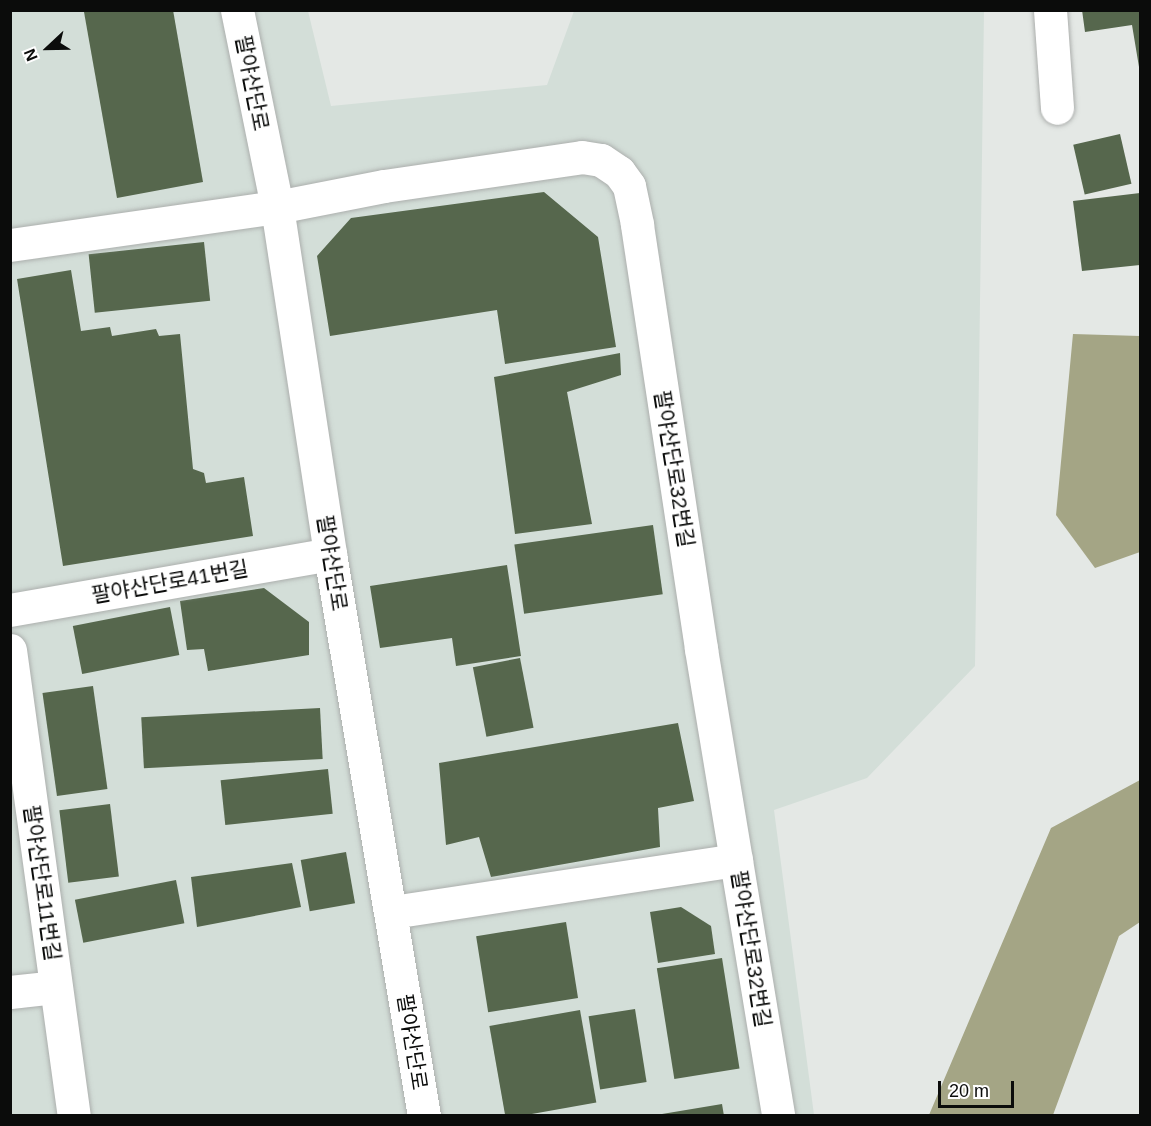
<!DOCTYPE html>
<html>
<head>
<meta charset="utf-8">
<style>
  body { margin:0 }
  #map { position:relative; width:1151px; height:1126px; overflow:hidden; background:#e4e8e5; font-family:Arial,"Noto Sans KR",sans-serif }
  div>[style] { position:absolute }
  .built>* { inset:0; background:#d3ded8 }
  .forest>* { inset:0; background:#a4a585 }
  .building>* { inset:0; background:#56674d; transform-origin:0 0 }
  .roads { filter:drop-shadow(0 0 2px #acafad) drop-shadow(0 0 2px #acafad) }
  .minor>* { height:33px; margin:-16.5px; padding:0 16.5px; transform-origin:16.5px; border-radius:16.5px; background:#fff }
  span { translate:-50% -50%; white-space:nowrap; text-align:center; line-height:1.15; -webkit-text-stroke:4.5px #fff; paint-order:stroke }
  .street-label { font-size:21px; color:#0b0c0b }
  .frame { position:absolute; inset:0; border:12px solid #0b0c0b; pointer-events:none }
  .north { position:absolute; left:18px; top:18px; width:60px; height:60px; -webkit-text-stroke:4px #fff; paint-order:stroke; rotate:248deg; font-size:16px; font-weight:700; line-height:24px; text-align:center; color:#0b0c0b }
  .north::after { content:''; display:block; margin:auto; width:21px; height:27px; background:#0b0c0b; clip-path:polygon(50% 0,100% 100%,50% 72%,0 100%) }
  .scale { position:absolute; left:938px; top:1081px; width:76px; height:27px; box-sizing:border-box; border:3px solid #0b0c0b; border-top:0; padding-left:8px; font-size:18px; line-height:21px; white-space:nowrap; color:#0b0c0b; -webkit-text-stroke:4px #fff; paint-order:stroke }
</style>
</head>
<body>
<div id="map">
  <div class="built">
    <div style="clip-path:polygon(10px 11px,308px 11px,331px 106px,547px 85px,574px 11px,984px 11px,975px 666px,867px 778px,774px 810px,814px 1115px,11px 1115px)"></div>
  </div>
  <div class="forest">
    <div style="clip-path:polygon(1073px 334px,1140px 336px,1140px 552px,1095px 568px,1056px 515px)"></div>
    <div style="clip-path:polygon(1140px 780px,1140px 922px,1119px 936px,1053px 1115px,929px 1115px,1051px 828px)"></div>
  </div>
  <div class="building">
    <div style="clip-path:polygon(94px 10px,173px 10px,203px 182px,117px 198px,84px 12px)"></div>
    <div style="clip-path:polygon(1082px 10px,1140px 10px,1140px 73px,1132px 25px,1085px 32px)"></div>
    <div style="left:1120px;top:134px;width:51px;height:48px;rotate:77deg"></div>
    <div style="clip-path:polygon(544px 192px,598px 237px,616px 347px,505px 364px,497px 310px,330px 336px,317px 256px,351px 218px)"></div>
    <div style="clip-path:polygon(1140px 193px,1140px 265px,1082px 271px,1073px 201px)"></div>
    <div style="left:204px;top:242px;width:59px;height:116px;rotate:84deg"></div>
    <div style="clip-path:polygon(71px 270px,81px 331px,110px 327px,112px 336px,156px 329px,159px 336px,180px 334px,193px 469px,204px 473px,206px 483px,244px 477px,253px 536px,63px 566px,17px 279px)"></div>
    <div style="clip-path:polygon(620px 353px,621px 375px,567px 392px,592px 524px,515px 534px,494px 377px)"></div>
    <div style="left:653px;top:525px;width:70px;height:140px;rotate:82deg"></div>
    <div style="clip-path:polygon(507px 565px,521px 656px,456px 666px,452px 638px,380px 648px,370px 586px)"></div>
    <div style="clip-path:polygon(264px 588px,309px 622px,309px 655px,208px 671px,204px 649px,187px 650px,180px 601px)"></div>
    <div style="left:170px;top:607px;width:49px;height:99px;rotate:79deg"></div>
    <div style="left:520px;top:658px;width:71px;height:48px;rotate:79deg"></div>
    <div style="left:93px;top:686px;width:104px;height:51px;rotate:82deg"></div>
    <div style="left:320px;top:708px;width:51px;height:179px;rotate:87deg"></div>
    <div style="clip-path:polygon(678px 723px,694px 801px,658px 808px,660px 847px,491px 877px,479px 837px,446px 845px,439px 763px)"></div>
    <div style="left:328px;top:769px;width:45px;height:108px;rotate:84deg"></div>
    <div style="left:110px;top:804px;width:73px;height:51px;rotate:83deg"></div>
    <div style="left:346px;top:852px;width:52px;height:46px;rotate:80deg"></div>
    <div style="clip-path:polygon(292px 863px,301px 907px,197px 927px,191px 877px)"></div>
    <div style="left:176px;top:880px;width:44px;height:103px;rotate:79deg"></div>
    <div style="clip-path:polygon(681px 907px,711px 926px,715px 954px,658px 963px,650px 912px)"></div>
    <div style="left:566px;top:922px;width:77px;height:91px;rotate:81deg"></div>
    <div style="left:722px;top:958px;width:112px;height:66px;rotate:81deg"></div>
    <div style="left:635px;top:1009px;width:74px;height:47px;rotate:81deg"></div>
    <div style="left:580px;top:1010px;width:94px;height:92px;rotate:80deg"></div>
    <div style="clip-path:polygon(722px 1104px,724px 1116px,662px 1116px,662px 1114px)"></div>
  </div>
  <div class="roads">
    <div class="minor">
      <div style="left:237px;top:10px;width:201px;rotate:78.5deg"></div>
      <div style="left:277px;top:207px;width:351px;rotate:81.3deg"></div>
      <div style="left:330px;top:554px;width:570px;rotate:80.5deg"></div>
      <div style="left:1050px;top:10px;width:98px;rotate:85.9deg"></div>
      <div style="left:10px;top:245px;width:270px;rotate:-8.1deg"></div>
      <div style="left:277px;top:207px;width:109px;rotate:-11.1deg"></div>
      <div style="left:384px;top:186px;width:200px;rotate:-8.3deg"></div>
      <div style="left:582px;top:157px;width:19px;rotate:9deg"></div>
      <div style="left:601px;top:160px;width:22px;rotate:34deg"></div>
      <div style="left:619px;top:172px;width:17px;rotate:54deg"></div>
      <div style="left:629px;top:186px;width:40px;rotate:78deg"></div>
      <div style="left:637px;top:225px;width:429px;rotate:81.4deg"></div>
      <div style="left:701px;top:649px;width:473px;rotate:80.6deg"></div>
      <div style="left:10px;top:610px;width:325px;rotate:-9.9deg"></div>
      <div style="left:10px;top:650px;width:470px;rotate:82.2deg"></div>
      <div style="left:392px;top:912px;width:348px;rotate:-8.6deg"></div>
      <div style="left:10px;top:992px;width:45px;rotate:-6.3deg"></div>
    </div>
  </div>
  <div class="street-label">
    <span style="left:252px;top:83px;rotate:79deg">팔야산단로</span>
    <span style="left:674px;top:469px;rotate:81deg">팔야산단로32번길</span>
    <span style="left:332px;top:563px;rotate:81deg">팔야산단로</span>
    <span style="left:170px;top:582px;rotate:-10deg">팔야산단로41번길</span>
    <span style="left:42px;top:883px;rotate:82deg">팔야산단로11번길</span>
    <span style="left:751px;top:949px;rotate:81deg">팔야산단로32번길</span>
    <span style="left:412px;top:1042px;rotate:81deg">팔야산단로</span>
  </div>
  <div class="frame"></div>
  <div class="north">N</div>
  <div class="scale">20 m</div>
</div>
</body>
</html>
